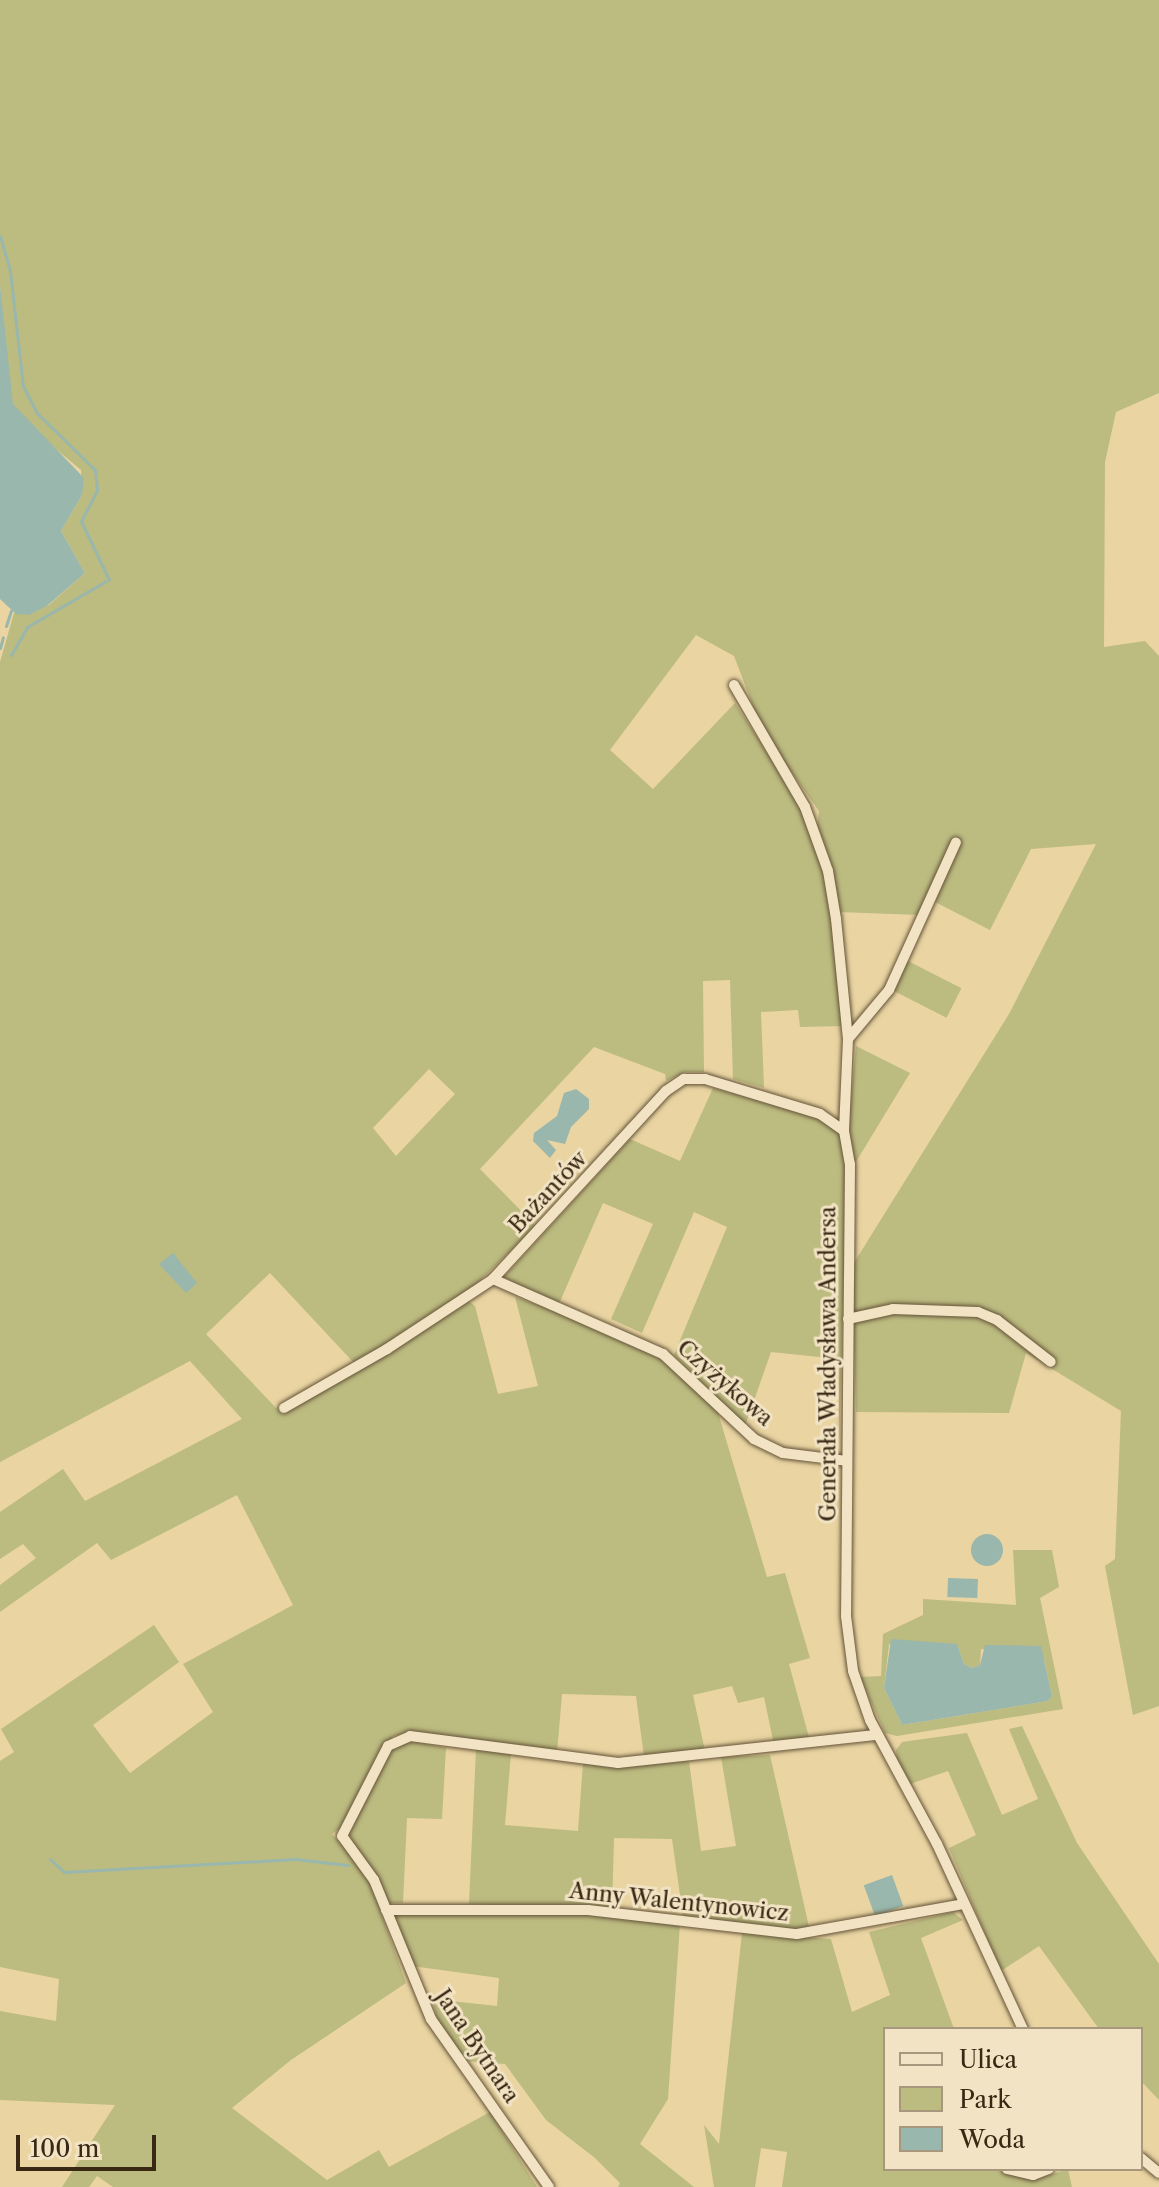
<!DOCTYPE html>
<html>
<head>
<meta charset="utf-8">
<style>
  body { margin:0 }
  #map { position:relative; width:1159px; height:2187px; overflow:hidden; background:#e9d4a2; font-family:"Libre Caslon Text",serif }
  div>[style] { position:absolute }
  .green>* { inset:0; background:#bcbb80; transform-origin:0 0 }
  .water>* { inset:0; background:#99b7ac; transform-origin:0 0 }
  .round { border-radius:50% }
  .stream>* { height:3px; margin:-1.5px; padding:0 1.5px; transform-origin:1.5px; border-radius:1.5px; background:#99b7ac }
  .roads { filter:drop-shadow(0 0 2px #645338) drop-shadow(0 0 2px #645338) }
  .minor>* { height:10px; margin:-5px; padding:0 5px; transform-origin:5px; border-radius:5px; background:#f1e3c3 }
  span { translate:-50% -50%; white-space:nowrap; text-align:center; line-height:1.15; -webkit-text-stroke:6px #f1e3c3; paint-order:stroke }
  .street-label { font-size:22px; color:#382814 }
  .legend { position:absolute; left:883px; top:2027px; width:260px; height:144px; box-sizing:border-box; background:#f1e3c3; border:2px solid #a7987d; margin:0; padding:10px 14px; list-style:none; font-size:24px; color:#382814 }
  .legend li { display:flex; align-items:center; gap:16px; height:40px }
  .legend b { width:40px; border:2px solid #a7987d }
  .scale { position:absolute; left:16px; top:2135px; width:140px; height:36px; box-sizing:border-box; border:4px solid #382814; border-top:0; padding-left:10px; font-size:24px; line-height:28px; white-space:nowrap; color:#382814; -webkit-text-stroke:6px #f1e3c3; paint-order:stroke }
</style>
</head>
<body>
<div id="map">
  <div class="green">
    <div style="clip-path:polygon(evenodd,0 0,1159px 0,1159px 393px,1116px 412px,1105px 462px,1104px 647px,1145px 641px,1159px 656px,1159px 1706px,1133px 1715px,1105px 1566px,1115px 1559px,1121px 1411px,1026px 1353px,1009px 1413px,856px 1412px,852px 1266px,1009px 1014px,1096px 844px,1031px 849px,990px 930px,935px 902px,959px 846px,919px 915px,839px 912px,817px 827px,819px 811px,763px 732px,734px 656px,696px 635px,610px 750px,653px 789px,735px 703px,801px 805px,828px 887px,844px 1026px,800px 1027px,798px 1010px,761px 1012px,764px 1088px,733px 1079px,730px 980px,703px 981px,704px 1072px,685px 1072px,666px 1081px,665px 1074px,594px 1047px,480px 1169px,536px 1226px,463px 1297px,475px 1306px,498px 1394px,538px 1386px,515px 1297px,594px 1325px,653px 1353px,716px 1406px,767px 1577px,785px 1573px,810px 1658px,789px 1664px,810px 1741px,774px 1745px,764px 1697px,738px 1703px,732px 1686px,693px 1695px,705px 1751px,644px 1757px,636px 1696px,562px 1694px,557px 1753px,406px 1733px,393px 1736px,343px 1826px,332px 1834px,366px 1871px,406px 1983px,291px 2060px,232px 2108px,327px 2180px,379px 2150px,389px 2167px,490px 2112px,537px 2187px,113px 2187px,97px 2176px,89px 2187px,62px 2187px,115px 2105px,0 2100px,0 2011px,56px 2021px,59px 1979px,0 1967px,0 1761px,14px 1752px,1px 1729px,154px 1625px,179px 1662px,93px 1725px,130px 1773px,213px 1712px,183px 1664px,293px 1605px,237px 1495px,111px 1560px,97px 1543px,0 1612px,0 1585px,36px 1558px,23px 1544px,0 1559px,0 1512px,63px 1469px,85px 1501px,242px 1419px,190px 1361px,0 1462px,0 662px,14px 613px,49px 605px,85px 573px,61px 531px,82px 495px,81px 470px,32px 429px,13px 404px,9px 388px,0 285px,0 0,429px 1069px,455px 1094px,396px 1156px,373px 1128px,429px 1069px,0 0,270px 1273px,355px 1364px,276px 1408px,206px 1334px,270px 1273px)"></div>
    <div style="left:908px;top:961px;width:60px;height:33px;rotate:27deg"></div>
    <div style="clip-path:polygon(856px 1046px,910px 1073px,854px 1165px,848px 1132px)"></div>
    <div style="clip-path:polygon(713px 1088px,819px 1117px,841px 1133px,847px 1151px,839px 1447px,839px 1359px,771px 1352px,745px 1426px,674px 1355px,727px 1227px,694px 1212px,642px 1333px,611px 1319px,653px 1224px,603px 1203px,558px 1306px,504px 1277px,630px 1139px,680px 1161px)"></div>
    <div style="clip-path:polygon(evenodd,1013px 1550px,1052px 1550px,1059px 1587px,1040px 1598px,1063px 1709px,897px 1736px,885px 1733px,860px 1677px,881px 1676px,883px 1634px,923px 1615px,923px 1599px,1016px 1605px,1013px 1550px,889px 1644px,958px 1647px,964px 1664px,972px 1668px,980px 1665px,981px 1649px,1044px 1659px,1052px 1696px,1048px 1701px,902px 1725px,884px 1688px,889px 1644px)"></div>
    <div style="clip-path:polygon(1022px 1726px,1077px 1843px,1159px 1964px,1159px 2100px,1141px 2081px,1141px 2029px,1099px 2029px,1039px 1946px,1001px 1971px,949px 1848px,976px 1835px,948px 1771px,910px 1784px,897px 1762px,896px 1750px,902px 1742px,967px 1733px,1002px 1815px,1038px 1799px,1009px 1729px)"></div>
    <div style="clip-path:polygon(403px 1739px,446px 1748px,442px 1819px,407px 1818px,403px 1903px,389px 1903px,348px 1833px,391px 1746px)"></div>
    <div style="clip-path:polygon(476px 1749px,511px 1754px,505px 1825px,578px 1831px,583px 1763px,618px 1767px,689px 1761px,701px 1851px,736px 1846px,721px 1757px,770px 1755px,810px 1931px,683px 1916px,672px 1839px,614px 1838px,612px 1909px,469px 1904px)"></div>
    <div style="clip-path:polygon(397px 1911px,597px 1914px,680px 1924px,668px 2099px,640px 2144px,694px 2187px,618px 2187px,620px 2183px,595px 2158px,546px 2120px,505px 2064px,465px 2061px,439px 2026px,432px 1999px,497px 2006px,499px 1978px,412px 1966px,394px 1918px)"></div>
    <div style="clip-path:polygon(953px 1912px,963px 1920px,921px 1938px,954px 2029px,885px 2029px,885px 2169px,1036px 2169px,1040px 2178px,1068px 2169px,1072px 2187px,782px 2187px,787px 2152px,761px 2148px,755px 2187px,714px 2187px,704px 2125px,719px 2144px,742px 1933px,831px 1939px,852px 2012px,890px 1995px,869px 1932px)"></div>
  </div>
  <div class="water">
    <div style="clip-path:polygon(0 285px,13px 404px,84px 478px,82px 495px,61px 531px,85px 573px,48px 605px,29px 615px,16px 614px,0 599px)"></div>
    <div style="clip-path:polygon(576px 1089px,589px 1099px,589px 1109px,571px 1127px,565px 1144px,547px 1140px,556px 1150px,550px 1158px,533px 1141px,534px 1133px,557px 1116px,564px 1093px)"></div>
    <div style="clip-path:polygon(173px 1253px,197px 1283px,186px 1293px,159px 1264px)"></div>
    <div class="round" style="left:971px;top:1534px;width:32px;height:32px"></div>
    <div style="left:948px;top:1578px;width:30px;height:19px;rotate:2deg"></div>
    <div style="clip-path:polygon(891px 1639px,957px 1644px,964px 1664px,972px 1668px,980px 1665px,985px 1645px,1041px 1646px,1052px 1696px,1048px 1701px,902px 1725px,884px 1688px)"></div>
    <div style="left:892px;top:1875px;width:33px;height:30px;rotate:70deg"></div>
  </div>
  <div class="stream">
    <div style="left:0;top:236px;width:36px;rotate:74deg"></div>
    <div style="left:10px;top:271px;width:116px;rotate:83.6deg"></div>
    <div style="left:23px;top:386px;width:30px;rotate:63deg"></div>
    <div style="left:37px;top:413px;width:81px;rotate:44.5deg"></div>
    <div style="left:95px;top:470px;width:20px;rotate:84deg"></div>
    <div style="left:97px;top:490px;width:35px;rotate:117deg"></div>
    <div style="left:81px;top:521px;width:65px;rotate:64.6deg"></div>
    <div style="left:6px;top:626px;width:16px;rotate:-72deg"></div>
    <div style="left:0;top:648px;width:11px;rotate:-75deg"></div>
    <div style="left:11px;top:655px;width:32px;rotate:-60deg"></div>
    <div style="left:27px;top:627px;width:91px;rotate:-30.2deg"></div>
    <div style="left:50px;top:1859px;width:19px;rotate:43deg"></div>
    <div style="left:64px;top:1872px;width:231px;rotate:-3.2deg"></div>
    <div style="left:295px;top:1859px;width:53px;rotate:6.5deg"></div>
  </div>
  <div class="roads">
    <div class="minor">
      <div style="left:734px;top:685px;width:141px;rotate:59.8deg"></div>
      <div style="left:805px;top:807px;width:68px;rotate:70.2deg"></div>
      <div style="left:828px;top:871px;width:49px;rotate:80.5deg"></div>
      <div style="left:836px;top:919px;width:121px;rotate:84.3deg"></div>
      <div style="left:848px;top:1039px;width:92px;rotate:92.5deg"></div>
      <div style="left:844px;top:1131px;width:34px;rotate:80deg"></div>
      <div style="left:850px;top:1164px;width:452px;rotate:90.5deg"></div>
      <div style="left:846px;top:1616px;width:55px;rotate:82.7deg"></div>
      <div style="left:853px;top:1671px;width:52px;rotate:70.9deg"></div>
      <div style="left:870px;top:1720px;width:141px;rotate:61.6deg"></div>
      <div style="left:937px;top:1844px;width:204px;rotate:65.1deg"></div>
      <div style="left:848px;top:1039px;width:64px;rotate:-50.1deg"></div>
      <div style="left:889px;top:990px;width:162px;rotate:-65.6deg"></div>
      <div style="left:493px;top:1279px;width:186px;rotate:23.8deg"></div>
      <div style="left:663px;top:1354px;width:125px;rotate:43deg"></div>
      <div style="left:754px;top:1439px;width:32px;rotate:26deg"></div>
      <div style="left:783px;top:1453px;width:64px;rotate:7.1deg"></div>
      <div style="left:848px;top:1319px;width:46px;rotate:-12.5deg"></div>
      <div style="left:893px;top:1309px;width:85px;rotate:2deg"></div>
      <div style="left:978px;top:1312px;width:21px;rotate:23deg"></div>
      <div style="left:997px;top:1320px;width:68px;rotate:37.9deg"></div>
      <div style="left:284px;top:1408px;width:119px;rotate:-29.8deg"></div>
      <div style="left:387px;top:1349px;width:127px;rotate:-33.4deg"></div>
      <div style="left:493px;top:1279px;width:255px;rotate:-47.4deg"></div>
      <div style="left:666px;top:1091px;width:22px;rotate:-34deg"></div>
      <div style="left:684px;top:1079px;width:21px"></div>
      <div style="left:705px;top:1079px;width:120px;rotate:16.9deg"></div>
      <div style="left:820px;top:1114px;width:29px;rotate:35deg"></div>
      <div style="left:386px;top:1910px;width:202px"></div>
      <div style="left:588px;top:1910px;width:210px;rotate:6.6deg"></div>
      <div style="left:797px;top:1934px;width:170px;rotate:-10.2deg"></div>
      <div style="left:1141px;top:2158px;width:23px;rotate:40deg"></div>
      <div style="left:1007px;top:2169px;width:27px;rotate:13deg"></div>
      <div style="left:1033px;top:2175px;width:17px;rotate:-21deg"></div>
      <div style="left:549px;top:2187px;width:205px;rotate:-125.1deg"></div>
      <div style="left:431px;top:2019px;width:150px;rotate:-112.3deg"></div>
      <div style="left:374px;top:1880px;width:54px;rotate:-126deg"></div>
      <div style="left:342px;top:1836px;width:101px;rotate:-62.9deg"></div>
      <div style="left:388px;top:1746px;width:24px;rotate:-24deg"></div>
      <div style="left:410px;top:1736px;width:210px;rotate:7.4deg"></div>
      <div style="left:618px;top:1763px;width:261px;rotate:-6.2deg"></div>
    </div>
  </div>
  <div class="street-label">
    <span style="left:548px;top:1192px;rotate:-47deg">Bażantów</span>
    <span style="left:828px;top:1364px;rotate:-90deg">Generała Władysława Andersa</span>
    <span style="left:725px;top:1383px;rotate:41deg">Czyżykowa</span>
    <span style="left:679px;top:1902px;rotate:6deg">Anny Walentynowicz</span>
    <span style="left:477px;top:2046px;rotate:56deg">Jana Bytnara</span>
  </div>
  <ul class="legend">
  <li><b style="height:10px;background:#f1e3c3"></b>Ulica</li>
  <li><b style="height:22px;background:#bcbb80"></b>Park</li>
  <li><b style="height:22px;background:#99b7ac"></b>Woda</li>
  </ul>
  <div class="scale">100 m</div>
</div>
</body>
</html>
